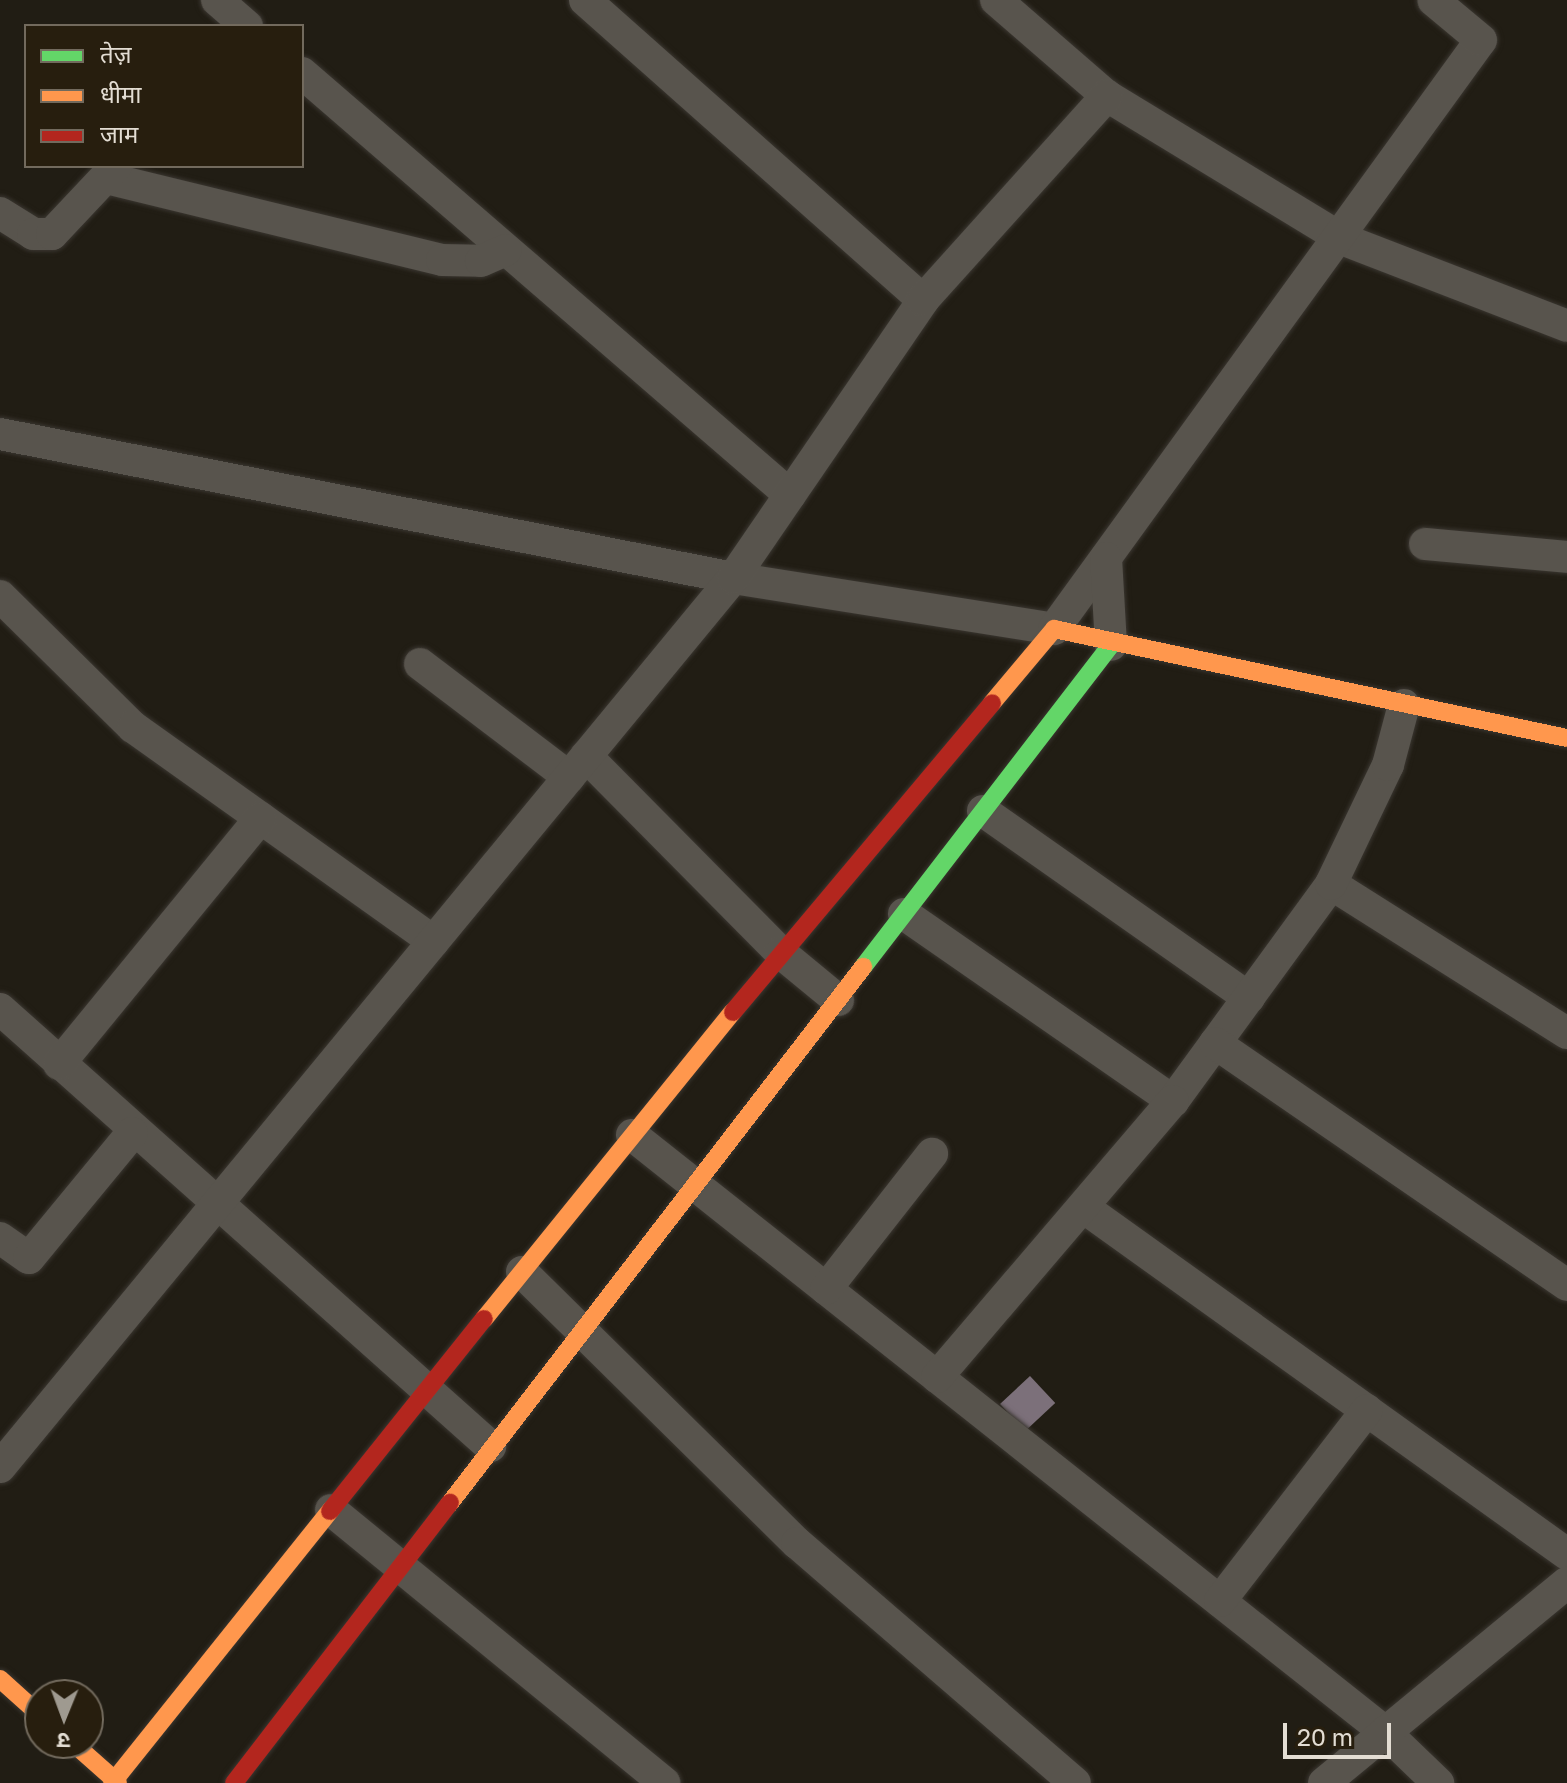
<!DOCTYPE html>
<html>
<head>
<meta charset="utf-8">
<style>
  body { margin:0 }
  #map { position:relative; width:1567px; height:1783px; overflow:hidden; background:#211d14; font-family:"Golos Text","Noto Sans Devanagari",sans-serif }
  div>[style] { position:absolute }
  .building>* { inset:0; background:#7c707a; transform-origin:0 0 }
  .roads { filter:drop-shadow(0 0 2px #3a3630) drop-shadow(0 0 2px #3a3630) }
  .street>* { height:32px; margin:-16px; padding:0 16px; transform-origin:16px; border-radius:16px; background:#58544d }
  .fast>* { height:18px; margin:-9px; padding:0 9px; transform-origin:9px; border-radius:9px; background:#63d668 }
  .slow>* { height:18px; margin:-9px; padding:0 9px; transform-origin:9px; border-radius:9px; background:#ff974d }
  .jam>* { height:18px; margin:-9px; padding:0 9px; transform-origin:9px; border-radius:9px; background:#b3261e }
  span { translate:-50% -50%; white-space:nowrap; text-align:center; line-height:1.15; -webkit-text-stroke:8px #271e0e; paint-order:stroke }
  .legend { position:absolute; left:24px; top:24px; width:280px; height:144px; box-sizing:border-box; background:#271e0e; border:2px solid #726a5d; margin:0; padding:10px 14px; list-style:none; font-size:24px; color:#e3ddd3 }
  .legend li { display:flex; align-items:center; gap:16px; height:40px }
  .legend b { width:40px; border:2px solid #726a5d }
  .north { position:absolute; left:24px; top:1679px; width:80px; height:80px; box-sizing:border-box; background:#271e0e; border:2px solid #726a5d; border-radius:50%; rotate:181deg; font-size:22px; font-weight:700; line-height:32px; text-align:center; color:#e3ddd3 }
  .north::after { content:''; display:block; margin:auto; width:28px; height:36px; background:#9f9a90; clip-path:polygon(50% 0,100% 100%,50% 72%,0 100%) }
  .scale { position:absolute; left:1283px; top:1723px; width:108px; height:36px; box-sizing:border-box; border:4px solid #e3ddd3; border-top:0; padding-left:10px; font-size:24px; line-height:28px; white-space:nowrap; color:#e3ddd3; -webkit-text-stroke:6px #271e0e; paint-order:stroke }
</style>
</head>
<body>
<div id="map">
  <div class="building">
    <div style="left:1030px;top:1376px;width:37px;height:41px;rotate:47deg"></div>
  </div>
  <div class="roads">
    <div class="street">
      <div style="left:217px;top:0;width:40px;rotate:41deg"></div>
      <div style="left:585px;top:0;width:452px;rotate:41.6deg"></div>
      <div style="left:996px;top:0;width:147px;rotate:40.9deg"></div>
      <div style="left:1107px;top:96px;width:275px;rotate:31.3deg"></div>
      <div style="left:1342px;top:239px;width:241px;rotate:21.1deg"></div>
      <div style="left:302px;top:73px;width:645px;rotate:40.85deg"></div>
      <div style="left:106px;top:178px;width:346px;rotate:13.7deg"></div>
      <div style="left:442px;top:260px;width:39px;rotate:1deg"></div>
      <div style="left:481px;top:261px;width:27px;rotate:-24deg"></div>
      <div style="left:0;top:213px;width:39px;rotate:32deg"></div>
      <div style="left:33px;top:234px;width:19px"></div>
      <div style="left:52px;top:234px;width:93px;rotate:-46.7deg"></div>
      <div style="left:0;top:434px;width:747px;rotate:11.11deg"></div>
      <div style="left:733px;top:578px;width:325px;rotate:9deg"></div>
      <div style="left:1054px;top:629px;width:727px;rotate:-54.06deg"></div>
      <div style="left:1481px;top:40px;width:62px;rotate:-140.2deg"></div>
      <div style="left:1425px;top:544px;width:143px;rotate:5.2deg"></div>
      <div style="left:1106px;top:558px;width:87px;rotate:86.7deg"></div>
      <div style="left:0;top:596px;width:187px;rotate:44.6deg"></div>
      <div style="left:133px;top:727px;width:369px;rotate:35.5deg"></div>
      <div style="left:420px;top:664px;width:187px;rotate:37.2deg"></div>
      <div style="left:586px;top:756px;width:277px;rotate:45.3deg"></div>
      <div style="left:781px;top:953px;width:74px;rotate:39.5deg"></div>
      <div style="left:983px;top:811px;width:325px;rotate:35.1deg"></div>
      <div style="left:1331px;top:884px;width:279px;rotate:32.3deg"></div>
      <div style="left:904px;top:914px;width:328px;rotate:34.8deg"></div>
      <div style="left:1173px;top:1101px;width:268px;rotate:-53.9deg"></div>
      <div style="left:1331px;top:884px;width:132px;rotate:-64.4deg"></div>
      <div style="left:1388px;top:765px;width:62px;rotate:-75.1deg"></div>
      <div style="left:0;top:1009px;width:657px;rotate:41.73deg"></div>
      <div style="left:1215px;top:1043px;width:427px;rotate:34.5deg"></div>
      <div style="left:59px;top:1064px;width:318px;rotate:-50.7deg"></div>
      <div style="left:632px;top:1135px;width:961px;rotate:38.41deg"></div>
      <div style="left:1385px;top:1732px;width:74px;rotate:43.9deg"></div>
      <div style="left:1083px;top:1207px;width:596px;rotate:35.64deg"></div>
      <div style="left:0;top:1238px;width:35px;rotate:35deg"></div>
      <div style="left:29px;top:1258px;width:162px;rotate:-50.5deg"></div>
      <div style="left:522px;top:1272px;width:386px;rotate:44.6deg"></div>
      <div style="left:797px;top:1543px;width:367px;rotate:40.8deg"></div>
      <div style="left:826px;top:1289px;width:172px;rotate:-51.9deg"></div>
      <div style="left:937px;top:1377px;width:363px;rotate:-49.5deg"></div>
      <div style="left:0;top:1467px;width:1152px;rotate:-50.49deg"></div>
      <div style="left:733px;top:578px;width:337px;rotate:-55.6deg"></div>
      <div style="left:923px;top:300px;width:275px;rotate:-48deg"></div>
      <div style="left:331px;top:1510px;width:431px;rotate:39.3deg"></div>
      <div style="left:1220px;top:1601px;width:241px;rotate:-52.4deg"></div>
      <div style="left:1324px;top:1783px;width:315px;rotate:-39.5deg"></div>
    </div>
    <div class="fast">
      <div style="left:863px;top:967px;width:406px;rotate:-52.4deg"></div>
    </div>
    <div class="slow">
      <div style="left:992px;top:703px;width:97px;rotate:-50deg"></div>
      <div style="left:1054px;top:629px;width:524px;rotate:12deg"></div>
      <div style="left:484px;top:1319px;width:395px;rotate:-51deg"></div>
      <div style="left:450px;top:1503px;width:677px;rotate:-52.38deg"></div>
      <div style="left:0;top:1679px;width:54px;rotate:42deg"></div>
      <div style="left:73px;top:1743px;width:60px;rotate:41.6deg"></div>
      <div style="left:112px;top:1783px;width:349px;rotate:-51.3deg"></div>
    </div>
    <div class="jam">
      <div style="left:733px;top:1012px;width:403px;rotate:-50deg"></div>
      <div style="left:330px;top:1511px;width:246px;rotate:-51.3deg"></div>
      <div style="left:234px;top:1783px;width:354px;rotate:-52.4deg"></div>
    </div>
  </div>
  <ul class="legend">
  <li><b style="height:10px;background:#63d668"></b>तेज़</li>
  <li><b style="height:10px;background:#ff974d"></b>धीमा</li>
  <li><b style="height:10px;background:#b3261e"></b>जाम</li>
  </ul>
  <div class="north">उ</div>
  <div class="scale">20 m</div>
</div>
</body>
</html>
